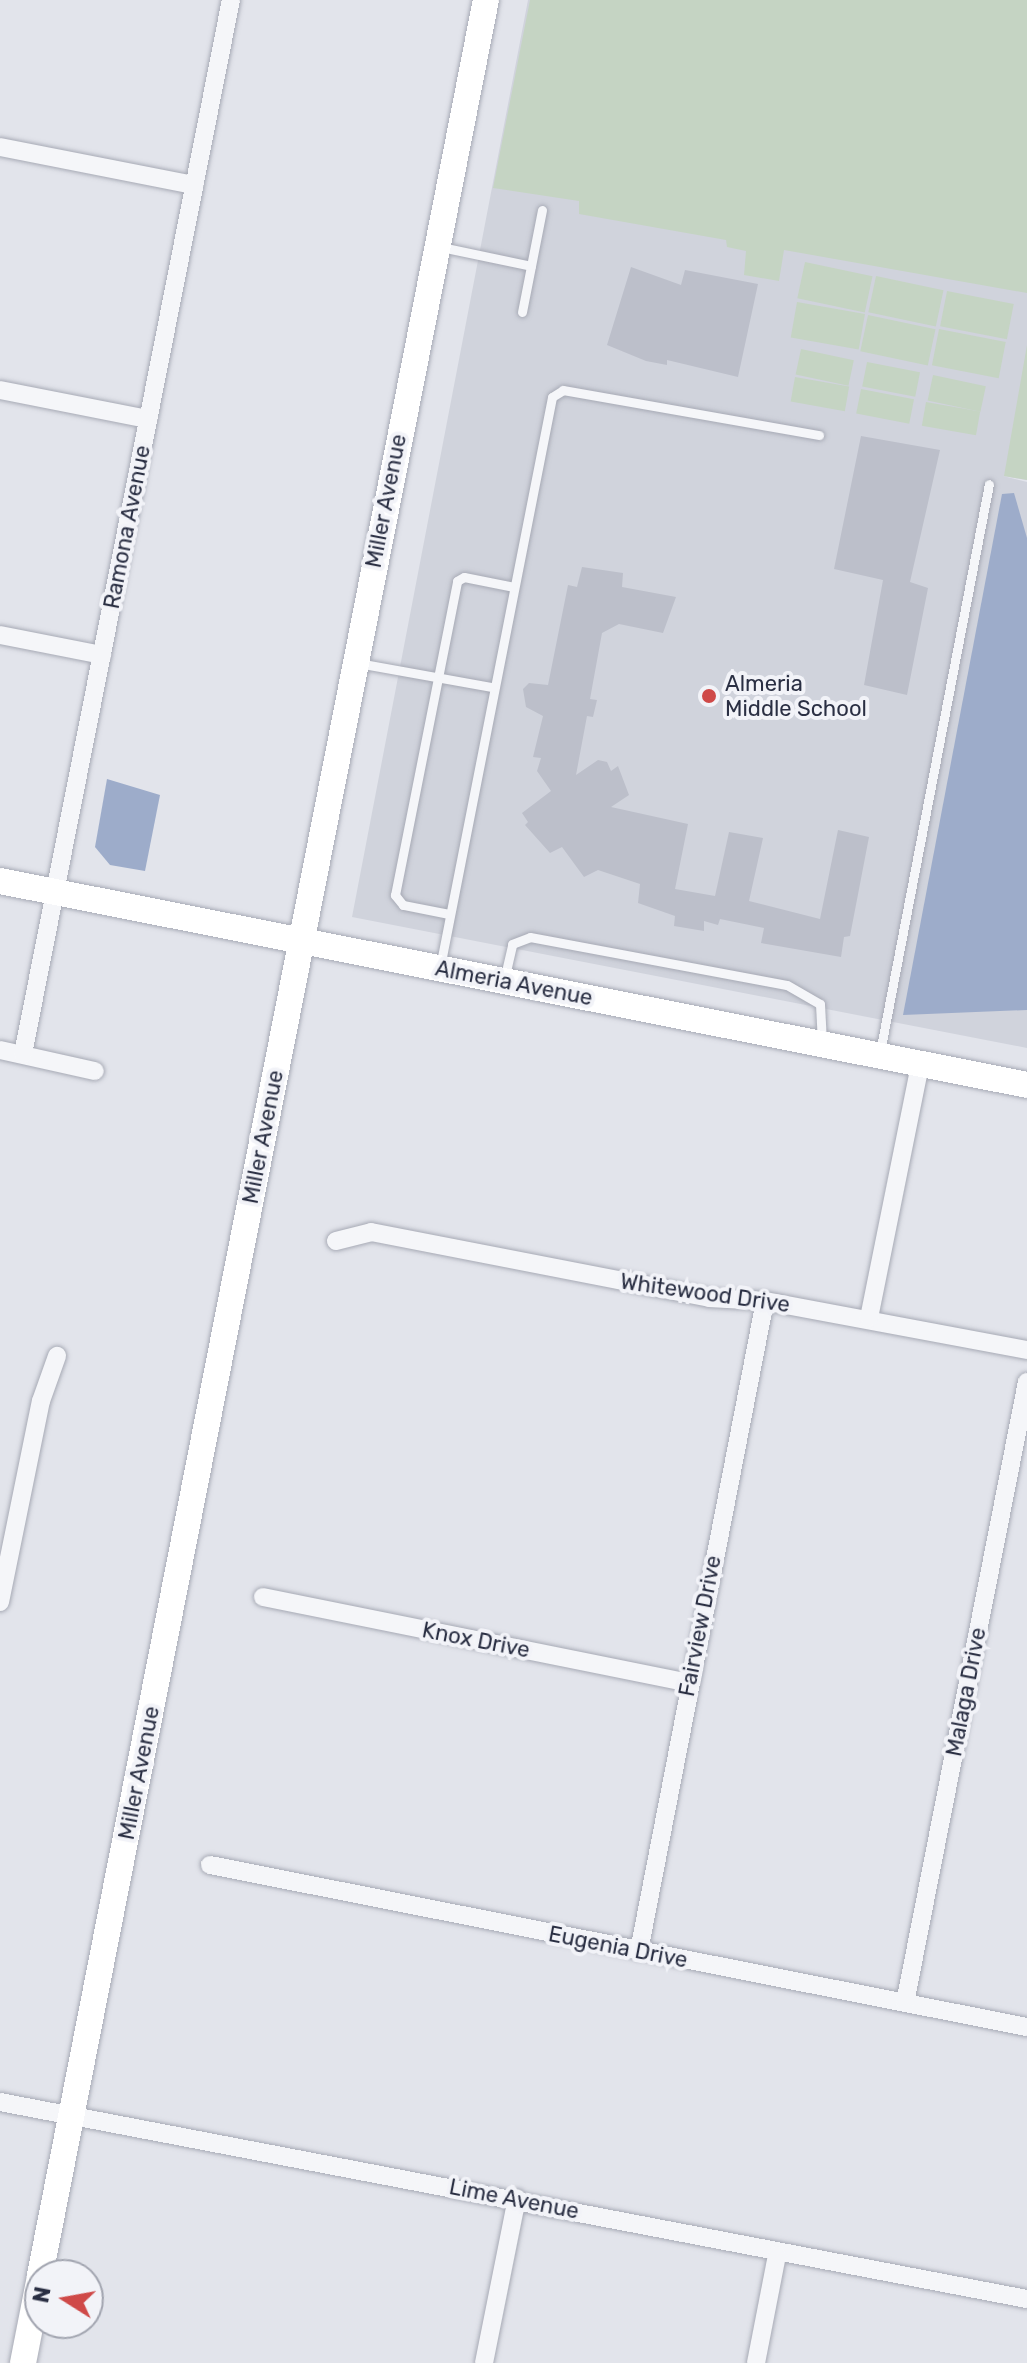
<!DOCTYPE html>
<html>
<head>
<meta charset="utf-8">
<style>
  body { margin:0 }
  #map { position:relative; width:1027px; height:2363px; overflow:hidden; background:#e2e4eb; font-family:Rubik,sans-serif }
  div>[style] { position:absolute }
  .built>* { inset:0; background:#d0d3dc }
  .green>* { inset:0; background:#c5d4c3; transform-origin:0 0 }
  .water>* { inset:0; background:#9dacca }
  .building>* { inset:0; background:#bcbfca }
  .roads { filter:drop-shadow(0 0 2px #a7aab5) drop-shadow(0 0 2px #a7aab5) }
  .lane>* { height:9px; margin:-4.5px; padding:0 4.5px; transform-origin:4.5px; border-radius:4.5px; background:#f5f6f9 }
  .street>* { height:18px; margin:-9px; padding:0 9px; transform-origin:9px; border-radius:9px; background:#f5f6f9 }
  .secondary>* { height:26px; margin:-13px; padding:0 13px; transform-origin:13px; border-radius:13px; background:#fff }
  .dots>* { width:22px; height:22px; translate:-50% -50%; box-sizing:border-box; border:4px solid #f2f3f8; border-radius:50% }
  span { translate:-50% -50%; white-space:nowrap; text-align:center; line-height:1.15; -webkit-text-stroke:8px #f2f3f8; paint-order:stroke }
  .street-label { font-size:22px; color:#2a2f43 }
  .poi-label { font-size:22px; color:#2a2f43 }
  .left { translate:0 -50%; text-align:left }
  .north { position:absolute; left:24px; top:2259px; width:80px; height:80px; box-sizing:border-box; background:#f2f3f8; border:2px solid #a2a5b0; border-radius:50%; rotate:281deg; font-size:22px; font-weight:700; line-height:32px; text-align:center; color:#2a2f43 }
  .north::after { content:''; display:block; margin:auto; width:28px; height:36px; background:#cf4948; clip-path:polygon(50% 0,100% 100%,50% 72%,0 100%) }
</style>
</head>
<body>
<div id="map">
  <div class="built">
    <div style="clip-path:polygon(528px 0,1027px 0,1027px 480px,1003px 476px,1027px 482px,1027px 1048px,352px 917px)"></div>
  </div>
  <div class="green">
    <div style="clip-path:polygon(530px 0,1027px 0,1027px 293px,784px 250px,779px 281px,744px 275px,746px 251px,727px 247px,726px 240px,579px 214px,579px 201px,493px 188px)"></div>
    <div style="left:805px;top:262px;width:69px;height:37px;rotate:12deg"></div>
    <div style="left:876px;top:276px;width:69px;height:37px;rotate:12deg"></div>
    <div style="left:947px;top:291px;width:68px;height:36px;rotate:11deg"></div>
    <div style="left:797px;top:302px;width:69px;height:36px;rotate:10deg"></div>
    <div style="left:868px;top:315px;width:69px;height:37px;rotate:12deg"></div>
    <div style="left:939px;top:329px;width:68px;height:37px;rotate:11deg"></div>
    <div style="clip-path:polygon(1027px 345px,1027px 480px,1004px 476px)"></div>
    <div style="left:801px;top:349px;width:54px;height:26px;rotate:12deg"></div>
    <div style="left:867px;top:362px;width:54px;height:25px;rotate:11deg"></div>
    <div style="left:933px;top:375px;width:54px;height:26px;rotate:12deg"></div>
    <div style="left:795px;top:377px;width:55px;height:25px;rotate:10deg"></div>
    <div style="left:861px;top:389px;width:54px;height:25px;rotate:11deg"></div>
    <div style="left:926px;top:402px;width:55px;height:24px;rotate:10deg"></div>
  </div>
  <div class="water">
    <div style="clip-path:polygon(1014px 493px,1027px 538px,1027px 1010px,903px 1015px,1002px 494px)"></div>
    <div style="clip-path:polygon(107px 779px,160px 795px,145px 871px,110px 865px,95px 847px)"></div>
  </div>
  <div class="building">
    <div style="clip-path:polygon(631px 267px,681px 285px,685px 270px,758px 284px,738px 377px,667px 360px,667px 365px,646px 361px,607px 345px)"></div>
    <div style="clip-path:polygon(861px 436px,940px 450px,910px 582px,928px 588px,907px 695px,864px 685px,883px 580px,834px 569px)"></div>
    <div style="clip-path:polygon(582px 567px,623px 573px,622px 587px,676px 597px,663px 633px,619px 624px,602px 633px,590px 699px,597px 700px,593px 717px,587px 716px,576px 775px,598px 760px,607px 762px,611px 771px,618px 766px,629px 795px,611px 807px,688px 824px,675px 889px,715px 896px,729px 832px,763px 838px,749px 901px,820px 919px,838px 830px,869px 837px,850px 936px,844px 937px,841px 957px,761px 943px,764px 928px,720px 919px,718px 925px,704px 921px,704px 931px,674px 926px,675px 916px,638px 903px,640px 884px,598px 870px,584px 877px,562px 847px,550px 853px,525px 825px,528px 822px,522px 813px,551px 791px,537px 771px,541px 758px,533px 757px,543px 716px,526px 707px,523px 689px,529px 683px,548px 685px,568px 585px,577px 587px)"></div>
  </div>
  <div class="roads">
    <div class="lane">
      <div style="left:441px;top:247px;width:92px;rotate:11.9deg"></div>
      <div style="left:522px;top:312px;width:104px;rotate:-78.9deg"></div>
      <div style="left:358px;top:663px;width:136px;rotate:10.2deg"></div>
      <div style="left:449px;top:914px;width:47px;rotate:-168.9deg"></div>
      <div style="left:403px;top:905px;width:13px;rotate:-129deg"></div>
      <div style="left:395px;top:895px;width:320px;rotate:-78.8deg"></div>
      <div style="left:457px;top:581px;width:8px;rotate:-30deg"></div>
      <div style="left:464px;top:577px;width:51px;rotate:11.3deg"></div>
      <div style="left:440px;top:967px;width:581px;rotate:-78.88deg"></div>
      <div style="left:552px;top:397px;width:13px;rotate:-32deg"></div>
      <div style="left:563px;top:390px;width:260px;rotate:10deg"></div>
      <div style="left:504px;top:980px;width:37px;rotate:-77deg"></div>
      <div style="left:512px;top:944px;width:19px;rotate:-21deg"></div>
      <div style="left:530px;top:937px;width:261px;rotate:10.6deg"></div>
      <div style="left:787px;top:985px;width:38px;rotate:30deg"></div>
      <div style="left:820px;top:1004px;width:39px;rotate:87deg"></div>
      <div style="left:880px;top:1052px;width:578px;rotate:-79.14deg"></div>
    </div>
    <div class="street">
      <div style="left:0;top:147px;width:198px;rotate:11.1deg"></div>
      <div style="left:0;top:390px;width:151px;rotate:11.1deg"></div>
      <div style="left:0;top:635px;width:104px;rotate:11.1deg"></div>
      <div style="left:0;top:1050px;width:97px;rotate:12.5deg"></div>
      <div style="left:23px;top:1054px;width:1074px;rotate:-78.84deg"></div>
      <div style="left:336px;top:1241px;width:36px;rotate:-14deg"></div>
      <div style="left:371px;top:1232px;width:344px;rotate:11deg"></div>
      <div style="left:709px;top:1298px;width:56px;rotate:3.1deg"></div>
      <div style="left:765px;top:1301px;width:267px;rotate:10.6deg"></div>
      <div style="left:869px;top:1318px;width:259px;rotate:-78.6deg"></div>
      <div style="left:263px;top:1597px;width:435px;rotate:11.4deg"></div>
      <div style="left:0;top:1602px;width:205px;rotate:-78.5deg"></div>
      <div style="left:41px;top:1401px;width:48px;rotate:-70.4deg"></div>
      <div style="left:210px;top:1865px;width:833px;rotate:11.22deg"></div>
      <div style="left:639px;top:1951px;width:662px;rotate:-79.03deg"></div>
      <div style="left:905px;top:2003px;width:633px;rotate:-78.89deg"></div>
      <div style="left:0;top:2102px;width:1046px;rotate:10.86deg"></div>
      <div style="left:484px;top:2363px;width:168px;rotate:-78.7deg"></div>
      <div style="left:756px;top:2363px;width:110px;rotate:-79deg"></div>
    </div>
    <div class="secondary">
      <div style="left:0;top:881px;width:1047px;rotate:11.23deg"></div>
      <div style="left:40px;top:2275px;width:2318px;rotate:-78.91deg"></div>
      <div style="left:23px;top:2363px;width:89px;rotate:-78.9deg"></div>
    </div>
  </div>
  <div class="dots">
    <div style="left:709px;top:696px;background:#cf4948"></div>
  </div>
  <div class="street-label">
    <span style="left:386px;top:501px;rotate:-79deg">Miller Avenue</span>
    <span style="left:127px;top:527px;rotate:-79deg">Ramona Avenue</span>
    <span style="left:514px;top:983px;rotate:11deg">Almeria Avenue</span>
    <span style="left:263px;top:1137px;rotate:-79deg">Miller Avenue</span>
    <span style="left:705px;top:1293px;rotate:8deg">Whitewood Drive</span>
    <span style="left:700px;top:1626px;rotate:-79deg">Fairview Drive</span>
    <span style="left:476px;top:1640px;rotate:11deg">Knox Drive</span>
    <span style="left:966px;top:1692px;rotate:-79deg">Malaga Drive</span>
    <span style="left:139px;top:1773px;rotate:-79deg">Miller Avenue</span>
    <span style="left:618px;top:1947px;rotate:11deg">Eugenia Drive</span>
    <span style="left:514px;top:2199px;rotate:11deg">Lime Avenue</span>
  </div>
  <div class="poi-label">
    <span class="left" style="left:725px;top:696px">Almeria<br>Middle School</span>
  </div>
  <div class="north">N</div>
</div>
</body>
</html>
